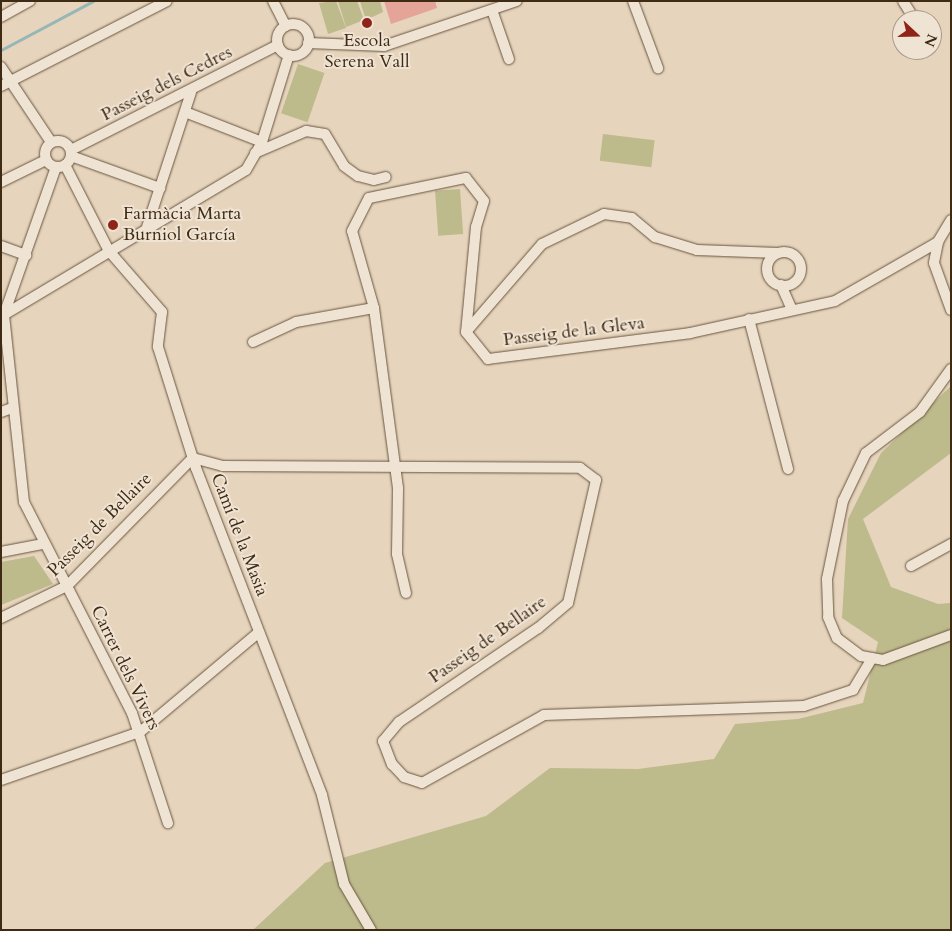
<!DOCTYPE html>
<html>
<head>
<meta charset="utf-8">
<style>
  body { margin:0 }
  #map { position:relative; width:952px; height:931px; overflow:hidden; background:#e6d4bd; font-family:Cardo,serif }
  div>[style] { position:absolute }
  .green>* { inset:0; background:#bdba8c; transform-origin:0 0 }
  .stream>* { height:3px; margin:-1.5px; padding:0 1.5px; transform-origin:1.5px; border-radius:1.5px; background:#97b7b7 }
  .building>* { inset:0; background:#e4a498 }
  .roads { filter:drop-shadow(0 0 1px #69553e) drop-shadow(0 0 1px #69553e) }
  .minor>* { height:10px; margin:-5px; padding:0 5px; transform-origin:5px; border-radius:5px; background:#efe3d4 }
  .minor>.ring { margin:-5px; padding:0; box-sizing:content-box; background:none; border:10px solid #efe3d4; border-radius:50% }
  .dots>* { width:14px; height:14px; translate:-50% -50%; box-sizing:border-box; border:2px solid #efe3d4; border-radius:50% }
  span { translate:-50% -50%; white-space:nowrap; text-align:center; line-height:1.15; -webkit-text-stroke:4px #efe3d4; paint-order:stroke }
  .poi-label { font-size:18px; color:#3f2b13 }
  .left { translate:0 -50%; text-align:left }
  .street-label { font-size:18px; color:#3f2b13 }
  .frame { position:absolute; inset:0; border:2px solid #3f2b13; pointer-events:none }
  .north { position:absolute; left:892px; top:10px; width:50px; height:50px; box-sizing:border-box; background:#efe3d4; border:1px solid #a99987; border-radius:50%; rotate:111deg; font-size:14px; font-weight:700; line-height:20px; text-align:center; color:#3f2b13 }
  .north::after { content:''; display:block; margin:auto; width:18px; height:22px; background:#8f2418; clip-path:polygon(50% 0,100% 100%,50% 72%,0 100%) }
</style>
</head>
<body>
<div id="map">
  <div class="green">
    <div style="clip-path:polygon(336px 1px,346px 28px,328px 34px,319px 3px)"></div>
    <div style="clip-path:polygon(338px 1px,357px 1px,364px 20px,346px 27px)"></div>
    <div style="clip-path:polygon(360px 1px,380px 1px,383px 12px,366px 20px)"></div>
    <div style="left:298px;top:64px;width:28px;height:52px;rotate:19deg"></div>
    <div style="left:603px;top:134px;width:52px;height:27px;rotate:7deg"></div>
    <div style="left:460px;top:189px;width:45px;height:25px;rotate:86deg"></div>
    <div style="clip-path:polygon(951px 386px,951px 453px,863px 519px,891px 587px,938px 604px,951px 603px,951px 930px,253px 930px,325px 863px,486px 816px,550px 768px,638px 769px,714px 759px,735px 724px,798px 719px,863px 703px,878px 642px,842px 618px,848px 519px,881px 453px)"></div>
    <div style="clip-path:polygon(34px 556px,53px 584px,1px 605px,1px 562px)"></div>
  </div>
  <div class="stream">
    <div style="left:1px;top:50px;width:104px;rotate:-28deg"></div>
  </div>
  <div class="building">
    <div style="clip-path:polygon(384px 1px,435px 1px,437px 8px,391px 24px)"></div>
  </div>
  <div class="roads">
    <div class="minor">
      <div style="left:273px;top:1px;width:28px;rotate:63deg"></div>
      <div style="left:633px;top:1px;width:72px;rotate:69.5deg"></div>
      <div style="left:903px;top:1px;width:22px;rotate:58deg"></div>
      <div style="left:492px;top:10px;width:52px;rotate:70.9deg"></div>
      <div style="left:1px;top:17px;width:33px;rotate:-29deg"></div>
      <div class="ring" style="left:277px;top:24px;width:22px;height:22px"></div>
      <div style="left:308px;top:43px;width:76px;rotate:2.3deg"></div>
      <div style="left:384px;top:46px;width:140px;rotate:-18.7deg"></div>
      <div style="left:1px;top:67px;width:90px;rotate:56.3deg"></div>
      <div style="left:1px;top:86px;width:186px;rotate:-27.1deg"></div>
      <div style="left:185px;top:112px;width:83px;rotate:21.3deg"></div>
      <div class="ring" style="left:45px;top:141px;width:16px;height:16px"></div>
      <div style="left:71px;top:150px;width:232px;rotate:-26.9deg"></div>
      <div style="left:255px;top:153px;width:56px;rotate:-23.3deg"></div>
      <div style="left:306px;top:131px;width:19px;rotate:9deg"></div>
      <div style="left:325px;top:134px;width:37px;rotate:59deg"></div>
      <div style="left:344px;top:166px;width:17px;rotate:36deg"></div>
      <div style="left:358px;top:176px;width:16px;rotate:14deg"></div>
      <div style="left:374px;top:180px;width:12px;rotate:-14deg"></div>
      <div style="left:71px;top:156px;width:95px;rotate:19.8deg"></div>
      <div style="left:65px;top:165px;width:97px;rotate:62.9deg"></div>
      <div style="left:109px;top:251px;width:81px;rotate:49deg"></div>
      <div style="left:162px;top:312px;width:35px;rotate:97deg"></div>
      <div style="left:158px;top:347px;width:127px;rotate:72.6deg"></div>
      <div style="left:196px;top:468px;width:350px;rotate:68.9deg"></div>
      <div style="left:322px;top:795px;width:92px;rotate:76.1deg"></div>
      <div style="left:344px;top:884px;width:53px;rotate:59.6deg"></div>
      <div style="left:56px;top:167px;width:157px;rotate:109.4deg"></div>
      <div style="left:4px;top:315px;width:188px;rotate:83.9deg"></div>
      <div style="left:24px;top:502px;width:237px;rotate:62.9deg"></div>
      <div style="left:132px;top:713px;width:116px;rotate:71.9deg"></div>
      <div style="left:1px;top:182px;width:50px;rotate:-26.1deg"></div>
      <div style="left:951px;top:220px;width:26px;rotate:121deg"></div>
      <div style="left:938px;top:242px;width:21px;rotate:101deg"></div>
      <div style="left:934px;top:263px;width:50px;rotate:70.1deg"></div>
      <div style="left:147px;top:227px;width:142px;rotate:-71.9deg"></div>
      <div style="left:1px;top:246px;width:27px;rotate:20deg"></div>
      <div class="ring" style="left:767px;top:252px;width:24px;height:24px"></div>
      <div style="left:781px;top:285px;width:27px;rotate:66deg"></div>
      <div style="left:2px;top:316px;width:284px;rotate:-30.9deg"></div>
      <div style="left:246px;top:170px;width:32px;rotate:-60deg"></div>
      <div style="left:262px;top:142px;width:91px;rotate:-72.8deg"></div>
      <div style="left:749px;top:319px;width:155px;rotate:75.4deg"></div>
      <div style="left:466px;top:332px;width:116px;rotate:-49.2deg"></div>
      <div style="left:542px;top:244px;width:69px;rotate:-25.8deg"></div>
      <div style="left:604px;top:214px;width:28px;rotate:8deg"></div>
      <div style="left:632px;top:218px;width:30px;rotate:40deg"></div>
      <div style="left:655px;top:237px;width:44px;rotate:17.2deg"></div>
      <div style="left:697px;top:250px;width:81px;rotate:2.1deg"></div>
      <div style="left:253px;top:342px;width:47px;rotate:-24.9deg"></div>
      <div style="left:296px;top:322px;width:79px;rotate:-10.2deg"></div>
      <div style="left:951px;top:369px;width:53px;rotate:125.8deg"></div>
      <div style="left:920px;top:412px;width:68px;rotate:142.8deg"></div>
      <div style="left:866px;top:453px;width:53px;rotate:115.6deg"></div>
      <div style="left:843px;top:501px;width:80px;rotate:101.6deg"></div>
      <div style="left:827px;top:579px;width:38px;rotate:88deg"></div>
      <div style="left:828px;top:617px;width:23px;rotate:67deg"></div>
      <div style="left:837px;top:638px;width:30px;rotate:37deg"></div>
      <div style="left:861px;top:656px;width:22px;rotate:10deg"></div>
      <div style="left:883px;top:660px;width:72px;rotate:-20.2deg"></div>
      <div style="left:1px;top:412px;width:12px;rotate:-20deg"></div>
      <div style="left:1px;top:552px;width:43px;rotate:-10.8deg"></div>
      <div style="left:911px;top:566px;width:46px;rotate:-28.8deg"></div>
      <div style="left:406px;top:593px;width:40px;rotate:-103deg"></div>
      <div style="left:397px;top:554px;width:66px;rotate:-89.1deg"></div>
      <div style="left:398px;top:488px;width:182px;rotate:-97.6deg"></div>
      <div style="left:374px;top:308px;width:80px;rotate:-105.9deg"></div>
      <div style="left:352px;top:231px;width:37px;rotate:-63deg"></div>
      <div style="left:369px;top:198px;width:99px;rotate:-11.7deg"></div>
      <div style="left:466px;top:178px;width:29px;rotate:52deg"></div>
      <div style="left:484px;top:201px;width:27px;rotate:107deg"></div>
      <div style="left:476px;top:227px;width:105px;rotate:95.4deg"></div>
      <div style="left:466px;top:332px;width:35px;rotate:51deg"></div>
      <div style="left:488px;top:359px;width:204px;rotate:-7.3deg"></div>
      <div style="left:690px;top:333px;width:148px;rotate:-12.4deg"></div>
      <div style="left:835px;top:301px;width:119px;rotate:-29.8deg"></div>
      <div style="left:1px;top:618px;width:73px;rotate:-25.9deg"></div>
      <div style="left:67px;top:586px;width:180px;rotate:-45.5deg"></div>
      <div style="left:193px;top:458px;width:30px;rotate:15deg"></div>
      <div style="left:222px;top:466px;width:358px;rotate:0.3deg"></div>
      <div style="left:580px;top:468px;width:20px;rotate:37deg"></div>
      <div style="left:596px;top:480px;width:126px;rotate:102.8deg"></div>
      <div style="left:568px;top:603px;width:39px;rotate:140deg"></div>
      <div style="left:538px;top:628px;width:168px;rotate:145.9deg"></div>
      <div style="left:399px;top:722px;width:25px;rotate:130deg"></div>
      <div style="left:383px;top:741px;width:25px;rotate:69deg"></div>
      <div style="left:392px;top:764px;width:18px;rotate:47deg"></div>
      <div style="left:404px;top:777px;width:19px;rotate:18deg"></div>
      <div style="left:422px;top:783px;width:140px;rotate:-29.1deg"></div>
      <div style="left:544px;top:715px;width:260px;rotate:-2deg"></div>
      <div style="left:804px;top:706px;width:52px;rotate:-18.1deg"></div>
      <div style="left:853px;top:690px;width:37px;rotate:-59deg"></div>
      <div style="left:1px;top:780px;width:147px;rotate:-19.1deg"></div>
      <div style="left:140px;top:732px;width:155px;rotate:-40deg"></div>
    </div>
  </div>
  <div class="dots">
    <div style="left:367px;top:23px;background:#8f2418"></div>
    <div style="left:113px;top:225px;background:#8f2418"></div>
  </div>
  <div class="poi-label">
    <span style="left:367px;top:52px">Escola<br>Serena Vall</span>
    <span class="left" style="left:123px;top:225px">Farmàcia Marta<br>Burniol García</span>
  </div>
  <div class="street-label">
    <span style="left:167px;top:84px;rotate:-27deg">Passeig dels Cedres</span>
    <span style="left:574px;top:332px;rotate:-7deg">Passeig de la Gleva</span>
    <span style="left:100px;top:525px;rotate:-45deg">Passeig de Bellaire</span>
    <span style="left:239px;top:535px;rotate:69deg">Camí de la Masia</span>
    <span style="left:488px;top:640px;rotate:-35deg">Passeig de Bellaire</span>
    <span style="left:125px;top:668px;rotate:64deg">Carrer dels Vivers</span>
  </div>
  <div class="frame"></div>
  <div class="north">N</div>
</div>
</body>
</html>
